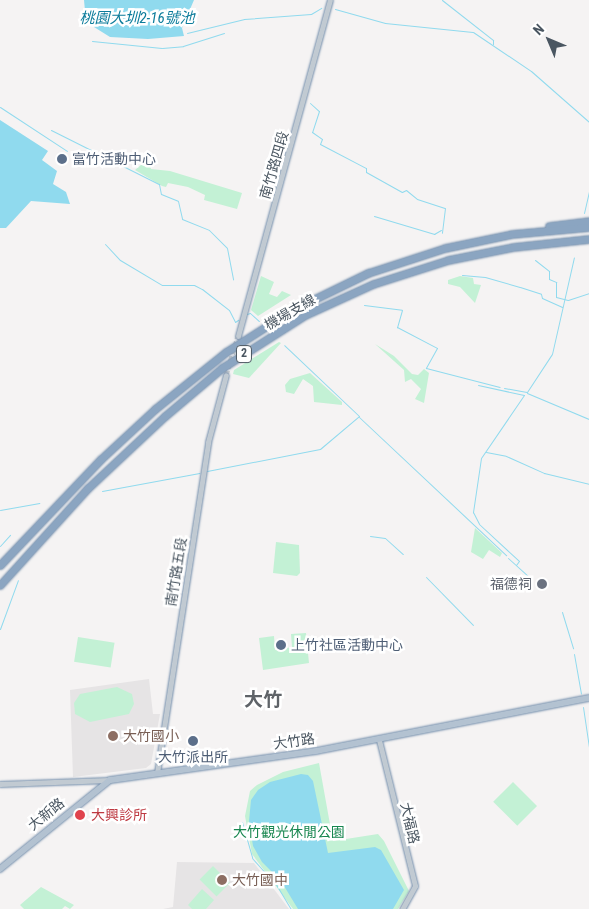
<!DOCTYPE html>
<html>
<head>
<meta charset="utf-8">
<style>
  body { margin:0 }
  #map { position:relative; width:589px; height:909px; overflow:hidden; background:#f5f3f3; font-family:"Roboto Condensed","Noto Sans TC",sans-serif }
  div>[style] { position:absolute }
  .education>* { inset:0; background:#e6e4e5 }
  .green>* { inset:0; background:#c3f1d5; transform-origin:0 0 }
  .water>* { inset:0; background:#90daee }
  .stream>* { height:1px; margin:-0.5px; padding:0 0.5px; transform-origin:0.5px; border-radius:0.5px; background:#90daee }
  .minor-tunnel>* { height:5px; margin-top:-2.5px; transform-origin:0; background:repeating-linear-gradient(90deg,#caccce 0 5px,transparent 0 7.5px) }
  .roads { filter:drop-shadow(0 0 1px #7690ad) drop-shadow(0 0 1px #7690ad) }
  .minor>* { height:5px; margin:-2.5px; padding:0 2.5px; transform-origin:2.5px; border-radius:2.5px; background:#c1cad2 }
  .major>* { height:6px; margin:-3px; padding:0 3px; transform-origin:3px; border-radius:3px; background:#b3c2d1 }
  .highway>* { height:7px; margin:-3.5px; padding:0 3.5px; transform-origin:3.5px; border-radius:3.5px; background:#8ba5c1 }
  .dots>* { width:14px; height:14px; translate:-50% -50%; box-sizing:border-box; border:2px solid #fff; border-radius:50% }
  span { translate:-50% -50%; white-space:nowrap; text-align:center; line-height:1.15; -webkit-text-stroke:5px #fff; paint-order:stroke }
  .shield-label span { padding:1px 4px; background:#fff; border:1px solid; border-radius:4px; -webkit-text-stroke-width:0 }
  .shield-label { font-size:12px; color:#4a5661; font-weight:700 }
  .service-label { font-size:14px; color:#4e5e75 }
  .left { translate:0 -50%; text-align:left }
  .street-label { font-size:14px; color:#4a5661 }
  .worship-label { font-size:14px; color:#5b616d }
  .right { translate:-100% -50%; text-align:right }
  .education-label { font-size:14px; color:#785e54 }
  .health-label { font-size:14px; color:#be3a42 }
  .park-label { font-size:14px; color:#17864f }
  .water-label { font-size:15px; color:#0c7c9b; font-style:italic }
  .district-label { font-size:19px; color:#5f6368; font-weight:700 }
  .north { position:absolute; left:524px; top:15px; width:50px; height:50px; -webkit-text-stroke:4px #fff; paint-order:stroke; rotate:315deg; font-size:14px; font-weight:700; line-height:20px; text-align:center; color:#4a5661 }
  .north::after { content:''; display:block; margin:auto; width:18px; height:22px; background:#4a5661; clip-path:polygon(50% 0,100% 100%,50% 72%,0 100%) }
</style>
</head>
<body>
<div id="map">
  <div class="education">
    <div style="clip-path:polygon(149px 679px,153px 714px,160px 714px,151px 764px,146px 768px,73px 777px,70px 690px)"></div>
    <div style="clip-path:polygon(177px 862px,254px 863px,289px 909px,163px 909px,173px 907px)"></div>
  </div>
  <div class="green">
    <div style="clip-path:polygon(148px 159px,151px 169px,170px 171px,242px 193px,237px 209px,204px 200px,205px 195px,188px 187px,168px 183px,166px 187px,162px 186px,135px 170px)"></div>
    <div style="clip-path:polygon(261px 276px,274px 282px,269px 294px,277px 297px,282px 291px,291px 295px,258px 316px,251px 310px)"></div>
    <div style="clip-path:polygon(460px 276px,473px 278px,474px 284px,481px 285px,475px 303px,460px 287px,448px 284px,448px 280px)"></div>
    <div style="clip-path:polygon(279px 342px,281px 343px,249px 378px,233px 374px,234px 370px)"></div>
    <div style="clip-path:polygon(375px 344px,394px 356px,412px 374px,418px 375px,424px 369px,429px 373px,424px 403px,415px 399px,421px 389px,411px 379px,405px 382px,404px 370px)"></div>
    <div style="clip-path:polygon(310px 373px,342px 402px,342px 405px,314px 402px,313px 386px,303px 379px,294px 394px,286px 392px,285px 385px,290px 379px)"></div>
    <div style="clip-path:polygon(475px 528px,502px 553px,500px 557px,489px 550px,483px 559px,471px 552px)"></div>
    <div style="clip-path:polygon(276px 542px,299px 545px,300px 573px,297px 576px,273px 573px)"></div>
    <div style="clip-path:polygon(306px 633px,309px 663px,263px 670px,259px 638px,274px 636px,275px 650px,292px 647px,291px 634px)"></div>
    <div style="left:78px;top:637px;width:37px;height:25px;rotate:9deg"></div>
    <div style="clip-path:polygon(117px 687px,132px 694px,134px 704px,129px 714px,90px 722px,75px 714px,74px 703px,80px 694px)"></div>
    <div style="clip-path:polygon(319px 763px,333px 841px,378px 834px,384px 841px,409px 891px,398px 909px,293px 909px,252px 854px,245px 816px,250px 791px,257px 785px,283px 772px)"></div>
    <div style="left:513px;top:782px;width:34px;height:28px;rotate:45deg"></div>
    <div style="left:213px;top:866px;width:24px;height:19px;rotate:45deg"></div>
    <div style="clip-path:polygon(41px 887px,74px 905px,70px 909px,65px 906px,62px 909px,24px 909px,20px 905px)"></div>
    <div style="clip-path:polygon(202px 889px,214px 900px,206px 909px,192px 909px,188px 905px)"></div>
  </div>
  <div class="water">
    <div style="clip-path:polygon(84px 0,194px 0,182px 28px,184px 36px,148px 39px,110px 37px,94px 27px,85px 11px)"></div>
    <div style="clip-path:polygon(0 120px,48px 151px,42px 160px,57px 171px,53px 184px,66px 192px,70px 204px,31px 201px,6px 228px,0 228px)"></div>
    <div style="clip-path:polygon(301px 774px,308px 775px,313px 781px,328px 853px,375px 847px,381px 850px,404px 890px,393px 909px,298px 909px,281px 881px,262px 862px,253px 846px,249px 821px,251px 800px,258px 790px,270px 782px)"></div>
  </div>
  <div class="stream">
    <div style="left:442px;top:0;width:65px;rotate:38.1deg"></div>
    <div style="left:493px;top:40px;width:4px;rotate:90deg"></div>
    <div style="left:335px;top:9px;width:52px;rotate:15.6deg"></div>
    <div style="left:385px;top:23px;width:88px;rotate:5.8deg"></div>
    <div style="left:473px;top:32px;width:70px;rotate:33.9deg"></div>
    <div style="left:531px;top:71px;width:77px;rotate:41.3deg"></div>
    <div style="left:187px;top:33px;width:59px;rotate:-13.8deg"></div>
    <div style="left:244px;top:19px;width:67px;rotate:-4.3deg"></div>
    <div style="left:311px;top:14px;width:12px;rotate:-31deg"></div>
    <div style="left:92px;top:41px;width:70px;rotate:5.7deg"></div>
    <div style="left:162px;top:48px;width:21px;rotate:-5deg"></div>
    <div style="left:183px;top:46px;width:43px;rotate:-17.6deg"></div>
    <div style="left:310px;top:103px;width:12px;rotate:42deg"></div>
    <div style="left:319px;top:111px;width:22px;rotate:108deg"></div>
    <div style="left:312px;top:132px;width:12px;rotate:35deg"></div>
    <div style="left:322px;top:139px;width:5px;rotate:112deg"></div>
    <div style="left:320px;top:144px;width:52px;rotate:27.6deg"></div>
    <div style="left:366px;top:168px;width:4px;rotate:90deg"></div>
    <div style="left:366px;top:172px;width:41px;rotate:29.1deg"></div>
    <div style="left:402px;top:192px;width:4px;rotate:-27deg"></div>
    <div style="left:406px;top:190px;width:14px;rotate:39deg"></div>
    <div style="left:417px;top:199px;width:29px;rotate:18deg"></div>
    <div style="left:445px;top:208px;width:25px;rotate:97deg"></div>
    <div style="left:0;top:107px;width:80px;rotate:33.3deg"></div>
    <div style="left:51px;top:130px;width:121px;rotate:26.6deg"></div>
    <div style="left:159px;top:184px;width:10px;rotate:79deg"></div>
    <div style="left:161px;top:194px;width:18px;rotate:22deg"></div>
    <div style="left:178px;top:201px;width:18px;rotate:77deg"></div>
    <div style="left:182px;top:219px;width:29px;rotate:22deg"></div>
    <div style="left:209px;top:230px;width:25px;rotate:45deg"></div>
    <div style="left:227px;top:248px;width:32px;rotate:79deg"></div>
    <div style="left:584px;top:213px;width:22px;rotate:-77deg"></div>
    <div style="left:374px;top:216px;width:63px;rotate:16.7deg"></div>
    <div style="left:434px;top:234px;width:8px;rotate:-30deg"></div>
    <div style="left:105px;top:244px;width:22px;rotate:47deg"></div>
    <div style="left:120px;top:260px;width:49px;rotate:30.8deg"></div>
    <div style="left:162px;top:285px;width:32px"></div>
    <div style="left:194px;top:285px;width:9px;rotate:27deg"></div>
    <div style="left:202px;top:289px;width:34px;rotate:38deg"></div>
    <div style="left:229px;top:310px;width:13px;rotate:63deg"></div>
    <div style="left:235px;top:322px;width:4px;rotate:-34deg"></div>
    <div style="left:535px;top:260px;width:18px;rotate:38deg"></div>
    <div style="left:549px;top:271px;width:8px;rotate:90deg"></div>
    <div style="left:549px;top:279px;width:8px;rotate:23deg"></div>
    <div style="left:556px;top:282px;width:15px;rotate:90deg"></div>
    <div style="left:556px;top:297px;width:12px;rotate:14deg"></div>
    <div style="left:568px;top:300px;width:22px;rotate:-18deg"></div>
    <div style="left:462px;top:275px;width:23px;rotate:5deg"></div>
    <div style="left:485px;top:277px;width:36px;rotate:16deg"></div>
    <div style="left:520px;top:287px;width:22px;rotate:18deg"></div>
    <div style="left:541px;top:294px;width:4px;rotate:76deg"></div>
    <div style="left:542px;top:298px;width:22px;rotate:24deg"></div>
    <div style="left:364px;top:305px;width:38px;rotate:7deg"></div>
    <div style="left:402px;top:310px;width:18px;rotate:106deg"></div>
    <div style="left:397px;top:327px;width:45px;rotate:27.7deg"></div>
    <div style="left:437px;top:348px;width:23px;rotate:119deg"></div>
    <div style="left:426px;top:368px;width:76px;rotate:14.4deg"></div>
    <div style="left:247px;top:314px;width:3px;rotate:-18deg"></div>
    <div style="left:250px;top:313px;width:12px;rotate:42deg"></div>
    <div style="left:478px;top:385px;width:47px;rotate:12.3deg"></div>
    <div style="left:524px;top:395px;width:76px;rotate:124.3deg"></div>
    <div style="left:481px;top:458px;width:55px;rotate:98.4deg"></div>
    <div style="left:473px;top:512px;width:13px;rotate:63deg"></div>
    <div style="left:479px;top:524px;width:54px;rotate:42.8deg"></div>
    <div style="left:519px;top:561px;width:5px;rotate:127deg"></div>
    <div style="left:504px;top:388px;width:23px;rotate:10deg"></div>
    <div style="left:527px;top:392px;width:45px;rotate:-56.7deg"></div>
    <div style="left:552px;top:354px;width:99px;rotate:-77.2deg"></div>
    <div style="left:527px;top:393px;width:67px;rotate:22.8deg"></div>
    <div style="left:359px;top:417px;width:202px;rotate:43.2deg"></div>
    <div style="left:486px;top:452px;width:20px;rotate:11deg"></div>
    <div style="left:506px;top:456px;width:42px;rotate:24.1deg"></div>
    <div style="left:544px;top:473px;width:46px;rotate:13.7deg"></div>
    <div style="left:207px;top:471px;width:115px;rotate:-11deg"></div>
    <div style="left:320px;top:449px;width:51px;rotate:-40.2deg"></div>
    <div style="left:359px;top:416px;width:103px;rotate:-136.6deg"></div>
    <div style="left:102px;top:491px;width:99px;rotate:-10.5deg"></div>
    <div style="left:0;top:510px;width:40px;rotate:-10deg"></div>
    <div style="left:370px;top:536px;width:15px;rotate:8deg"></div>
    <div style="left:385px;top:538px;width:24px;rotate:42deg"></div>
    <div style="left:0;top:546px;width:15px;rotate:-48deg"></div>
    <div style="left:508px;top:558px;width:27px;rotate:42deg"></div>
    <div style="left:426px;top:577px;width:67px;rotate:45.6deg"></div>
    <div style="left:562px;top:612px;width:38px;rotate:73deg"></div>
    <div style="left:0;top:629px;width:52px;rotate:-69.8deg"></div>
    <div style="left:574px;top:654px;width:40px;rotate:80deg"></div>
    <div style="left:583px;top:707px;width:40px;rotate:81.5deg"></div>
    <div style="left:242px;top:822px;width:37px;rotate:74deg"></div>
    <div style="left:252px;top:858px;width:38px;rotate:48deg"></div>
    <div style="left:277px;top:886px;width:27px;rotate:59deg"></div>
  </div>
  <div class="minor-tunnel">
    <div style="left:226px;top:375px;width:41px;rotate:-72.9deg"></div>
  </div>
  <div class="roads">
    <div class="minor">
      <div style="left:238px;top:336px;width:348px;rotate:-74.7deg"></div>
      <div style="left:379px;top:740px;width:150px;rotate:76.1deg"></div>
      <div style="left:415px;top:886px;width:26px;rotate:119deg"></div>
      <div style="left:157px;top:773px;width:335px;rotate:-81.2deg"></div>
      <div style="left:208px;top:442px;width:69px;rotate:-75deg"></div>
      <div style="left:0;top:784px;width:109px;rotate:-2.1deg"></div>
    </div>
    <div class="major">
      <div style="left:0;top:869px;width:141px;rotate:-39deg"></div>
      <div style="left:110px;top:780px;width:208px;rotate:-8deg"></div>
      <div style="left:316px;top:751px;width:278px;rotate:-11deg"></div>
    </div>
    <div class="highway">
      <div style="left:549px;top:226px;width:40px;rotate:-7.1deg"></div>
      <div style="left:0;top:565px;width:146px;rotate:-46.4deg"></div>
      <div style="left:101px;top:459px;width:74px;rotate:-42.8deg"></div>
      <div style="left:155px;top:409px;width:91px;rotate:-38.8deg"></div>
      <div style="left:226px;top:352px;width:78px;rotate:-32.5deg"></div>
      <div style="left:292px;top:310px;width:85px;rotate:-26deg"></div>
      <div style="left:368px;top:273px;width:81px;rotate:-18deg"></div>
      <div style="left:445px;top:248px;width:68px;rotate:-11.8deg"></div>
      <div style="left:512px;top:234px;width:77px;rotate:-5.2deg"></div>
      <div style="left:0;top:585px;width:131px;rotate:-47.8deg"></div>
      <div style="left:88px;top:488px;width:105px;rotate:-43.1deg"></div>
      <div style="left:165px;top:416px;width:75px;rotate:-40.1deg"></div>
      <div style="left:222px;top:368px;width:98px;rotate:-32.6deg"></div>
      <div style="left:305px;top:315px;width:75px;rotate:-24.5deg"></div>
      <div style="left:373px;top:284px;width:79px;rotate:-17.7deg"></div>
      <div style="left:448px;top:260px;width:66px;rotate:-11.3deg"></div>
      <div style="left:513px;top:247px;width:76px;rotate:-6deg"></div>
    </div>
  </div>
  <div class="dots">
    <div style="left:62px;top:159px;background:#5c6f8a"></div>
    <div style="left:542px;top:584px;background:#6b7280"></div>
    <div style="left:281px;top:645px;background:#5c6f8a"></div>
    <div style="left:113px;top:736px;background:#8d6e63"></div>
    <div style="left:193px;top:741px;background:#5c6f8a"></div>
    <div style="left:80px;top:815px;background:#e0444e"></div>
    <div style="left:222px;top:880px;background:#8d6e63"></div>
  </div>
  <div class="shield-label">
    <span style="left:244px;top:354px">2</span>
  </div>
  <div class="service-label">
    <span class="left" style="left:72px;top:159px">富竹活動中心</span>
    <span class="left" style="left:291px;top:645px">上竹社區活動中心</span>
    <span style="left:193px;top:757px">大竹派出所</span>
  </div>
  <div class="street-label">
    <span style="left:274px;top:165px;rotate:-74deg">南竹路四段</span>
    <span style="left:290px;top:312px;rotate:-30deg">機場支線</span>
    <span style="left:176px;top:572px;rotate:-81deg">南竹路五段</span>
    <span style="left:294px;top:741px;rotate:-8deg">大竹路</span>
    <span style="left:46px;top:814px;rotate:-39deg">大新路</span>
    <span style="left:410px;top:823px;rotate:77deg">大福路</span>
  </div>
  <div class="worship-label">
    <span class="right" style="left:532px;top:584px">福德祠</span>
  </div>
  <div class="education-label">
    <span class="left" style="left:123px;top:736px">大竹國小</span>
    <span class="left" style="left:232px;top:880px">大竹國中</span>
  </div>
  <div class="health-label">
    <span class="left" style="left:91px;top:815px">大興診所</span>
  </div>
  <div class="park-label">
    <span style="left:289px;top:832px">大竹觀光休閒公園</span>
  </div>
  <div class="water-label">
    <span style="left:137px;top:19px">桃園大圳2-16號池</span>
  </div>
  <div class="district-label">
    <span style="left:263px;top:700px">大竹</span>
  </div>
  <div class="north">N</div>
</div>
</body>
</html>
